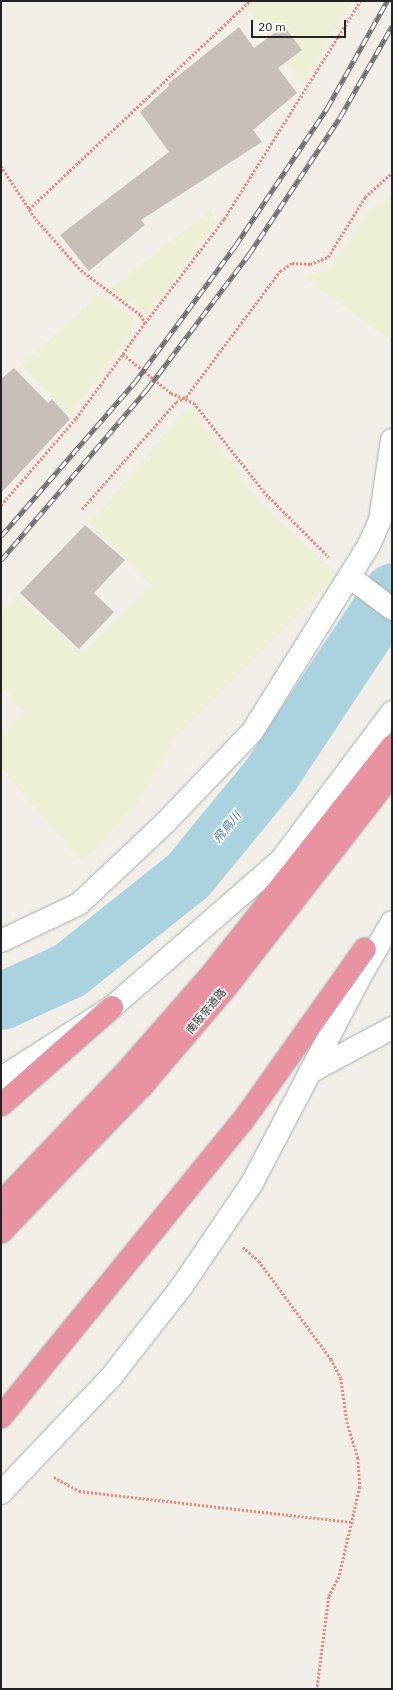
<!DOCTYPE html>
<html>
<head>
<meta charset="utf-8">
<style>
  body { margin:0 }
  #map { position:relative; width:393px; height:1690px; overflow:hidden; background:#f2efe9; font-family:"IBM Plex Sans","Noto Sans JP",sans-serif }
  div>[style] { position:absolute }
  .farmland>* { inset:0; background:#eef0d5 }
  .river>* { height:57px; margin:-28.5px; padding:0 28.5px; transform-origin:28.5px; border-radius:28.5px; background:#aad3df }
  .building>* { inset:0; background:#c7bfb8 }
  .path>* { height:2.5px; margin-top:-1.25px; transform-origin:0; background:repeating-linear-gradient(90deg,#fa8072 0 2px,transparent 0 4px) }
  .roads { filter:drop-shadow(0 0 1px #a9a9a9) drop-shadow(0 0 1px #a9a9a9) }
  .minor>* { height:22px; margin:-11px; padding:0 11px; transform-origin:11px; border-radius:11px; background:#fff }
  .tertiary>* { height:22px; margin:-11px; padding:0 11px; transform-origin:11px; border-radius:11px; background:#fff }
  .motorway>* { height:22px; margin:-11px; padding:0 11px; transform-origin:11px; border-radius:11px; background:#e892a2 }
  .rail>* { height:4.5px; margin-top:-2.25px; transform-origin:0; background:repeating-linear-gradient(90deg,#fff 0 9px,#707070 0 18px); box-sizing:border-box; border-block:1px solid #707070 }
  span { translate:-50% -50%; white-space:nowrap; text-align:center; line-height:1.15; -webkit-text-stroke:3px #fff; paint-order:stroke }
  .street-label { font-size:11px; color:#222 }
  .water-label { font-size:12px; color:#4a7aab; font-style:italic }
  .frame { position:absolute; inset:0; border:2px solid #222; pointer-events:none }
  .scale { position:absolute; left:251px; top:20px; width:95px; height:18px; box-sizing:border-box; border:2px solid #222; border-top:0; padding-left:5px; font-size:12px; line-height:14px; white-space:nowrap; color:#222; -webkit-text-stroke:3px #fff; paint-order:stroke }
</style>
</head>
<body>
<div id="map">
  <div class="farmland">
    <div style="clip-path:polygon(243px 1px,352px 1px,302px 85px)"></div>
    <div style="clip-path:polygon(392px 195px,392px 342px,303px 276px,329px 269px,369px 209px,383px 204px)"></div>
    <div style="clip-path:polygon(210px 211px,216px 222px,148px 314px,109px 289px)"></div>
    <div style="clip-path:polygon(100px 294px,132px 316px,132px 333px,70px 415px,21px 365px)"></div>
    <div style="clip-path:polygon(192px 408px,259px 502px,338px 575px,175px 738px,138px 803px,82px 862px,1px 768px,1px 736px,24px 713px,1px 685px,1px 611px,17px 596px,82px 654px,151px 586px,90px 523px,184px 411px)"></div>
  </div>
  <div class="river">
    <div style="left:1px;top:1001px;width:75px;rotate:-24.5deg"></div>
    <div style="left:69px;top:970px;width:152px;rotate:-38.6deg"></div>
    <div style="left:188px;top:875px;width:131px;rotate:-50.6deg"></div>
    <div style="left:271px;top:774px;width:219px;rotate:-56.5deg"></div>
  </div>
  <div class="building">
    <div style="clip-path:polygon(284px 26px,302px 50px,278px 68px,297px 93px,253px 130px,262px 142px,141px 220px,145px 225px,89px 271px,60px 235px,169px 152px,140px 112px,169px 86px,168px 84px,239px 27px,254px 48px)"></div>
    <div style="clip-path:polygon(14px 368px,48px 403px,52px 399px,70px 419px,1px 493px,1px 379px)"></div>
    <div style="clip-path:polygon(85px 525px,125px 560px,94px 593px,114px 612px,79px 649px,20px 593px)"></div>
  </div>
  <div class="path">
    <div style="left:1px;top:166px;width:64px;rotate:56.6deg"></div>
    <div style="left:36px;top:219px;width:68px;rotate:48.6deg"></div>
    <div style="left:81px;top:270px;width:75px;rotate:36.9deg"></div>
    <div style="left:141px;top:315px;width:9px;rotate:63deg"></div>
    <div style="left:145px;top:323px;width:38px;rotate:125deg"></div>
    <div style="left:123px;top:354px;width:62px;rotate:39.1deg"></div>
    <div style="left:171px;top:393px;width:25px;rotate:23deg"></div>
    <div style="left:194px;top:403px;width:116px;rotate:51.6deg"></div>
    <div style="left:266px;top:494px;width:89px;rotate:45deg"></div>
    <div style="left:29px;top:209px;width:303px;rotate:-43.3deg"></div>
    <div style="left:145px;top:323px;width:131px;rotate:-52.8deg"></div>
    <div style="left:224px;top:219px;width:257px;rotate:-58deg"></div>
    <div style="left:1px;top:505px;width:115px;rotate:-49.2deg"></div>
    <div style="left:76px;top:418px;width:79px;rotate:-53.7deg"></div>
    <div style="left:82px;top:509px;width:142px;rotate:-48.7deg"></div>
    <div style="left:176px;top:402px;width:11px;rotate:-27deg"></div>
    <div style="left:186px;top:397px;width:157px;rotate:-53.3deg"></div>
    <div style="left:280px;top:271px;width:14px;rotate:-34deg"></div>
    <div style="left:292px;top:263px;width:18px;rotate:3deg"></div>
    <div style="left:310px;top:264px;width:19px;rotate:-21deg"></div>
    <div style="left:328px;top:257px;width:70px;rotate:-58.3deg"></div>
    <div style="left:365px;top:197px;width:36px;rotate:-42deg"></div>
    <div style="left:243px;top:1247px;width:21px;rotate:41deg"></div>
    <div style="left:259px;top:1261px;width:122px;rotate:53.7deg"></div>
    <div style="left:331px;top:1359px;width:21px;rotate:62deg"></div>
    <div style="left:341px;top:1378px;width:44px;rotate:82.2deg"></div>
    <div style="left:347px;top:1422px;width:38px;rotate:73deg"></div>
    <div style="left:358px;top:1458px;width:29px;rotate:86deg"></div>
    <div style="left:360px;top:1487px;width:92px;rotate:103.1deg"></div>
    <div style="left:339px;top:1577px;width:22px;rotate:117deg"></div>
    <div style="left:329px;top:1597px;width:93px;rotate:97.4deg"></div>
    <div style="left:54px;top:1477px;width:29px;rotate:29deg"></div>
    <div style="left:79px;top:1491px;width:275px;rotate:6.5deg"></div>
  </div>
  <div class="roads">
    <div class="minor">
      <div style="left:1px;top:941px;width:86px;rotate:-25.4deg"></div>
      <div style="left:79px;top:904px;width:120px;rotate:-43.3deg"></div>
      <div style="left:166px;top:822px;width:124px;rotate:-46.3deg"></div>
      <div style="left:252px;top:732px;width:221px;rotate:-58deg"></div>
      <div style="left:369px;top:545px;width:27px;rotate:-66deg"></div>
      <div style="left:380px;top:520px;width:81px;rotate:-81.5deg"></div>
      <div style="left:310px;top:1072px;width:93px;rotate:-28.2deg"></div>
      <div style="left:1px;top:1078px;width:132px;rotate:-32.6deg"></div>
      <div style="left:112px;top:1007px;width:224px;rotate:-41deg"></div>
      <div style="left:281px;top:860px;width:185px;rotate:-53.1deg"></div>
      <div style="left:1px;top:1493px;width:160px;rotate:-46.5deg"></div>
      <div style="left:111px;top:1377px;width:115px;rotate:-52deg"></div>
      <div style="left:182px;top:1286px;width:125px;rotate:-55.8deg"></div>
      <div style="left:252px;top:1183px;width:235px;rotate:-62.3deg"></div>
      <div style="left:361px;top:975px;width:61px;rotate:-59.7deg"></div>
    </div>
    <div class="tertiary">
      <div style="left:354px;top:580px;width:48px;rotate:37.3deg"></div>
    </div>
    <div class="motorway">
      <div style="left:1px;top:1105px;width:148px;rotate:-41.4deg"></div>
      <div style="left:1px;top:1203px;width:182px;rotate:-46.3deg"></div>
      <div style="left:127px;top:1071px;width:129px;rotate:-48.8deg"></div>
      <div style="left:212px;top:974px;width:290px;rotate:-51.7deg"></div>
      <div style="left:1px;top:1232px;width:203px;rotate:-46deg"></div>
      <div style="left:142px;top:1086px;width:131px;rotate:-49.6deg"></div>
      <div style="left:227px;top:986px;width:269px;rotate:-52.1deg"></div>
      <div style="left:1px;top:1417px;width:381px;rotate:-50.8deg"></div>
      <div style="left:242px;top:1122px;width:212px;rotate:-54.6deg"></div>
    </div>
  </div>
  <div class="rail">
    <div style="left:1px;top:536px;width:203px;rotate:-49deg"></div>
    <div style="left:134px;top:383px;width:170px;rotate:-53.6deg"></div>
    <div style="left:235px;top:246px;width:166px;rotate:-56.3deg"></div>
    <div style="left:327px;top:108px;width:123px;rotate:-60.7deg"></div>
    <div style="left:1px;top:560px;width:225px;rotate:-49.5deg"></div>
    <div style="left:147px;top:389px;width:169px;rotate:-52.9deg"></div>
    <div style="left:249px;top:254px;width:164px;rotate:-56.4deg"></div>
    <div style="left:340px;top:117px;width:105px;rotate:-60.3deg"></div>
  </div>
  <div class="street-label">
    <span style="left:206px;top:1011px;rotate:-50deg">南阪奈道路</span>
  </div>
  <div class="water-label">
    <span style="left:227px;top:827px;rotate:-51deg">飛鳥川</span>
  </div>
  <div class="frame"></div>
  <div class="scale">20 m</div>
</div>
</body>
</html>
